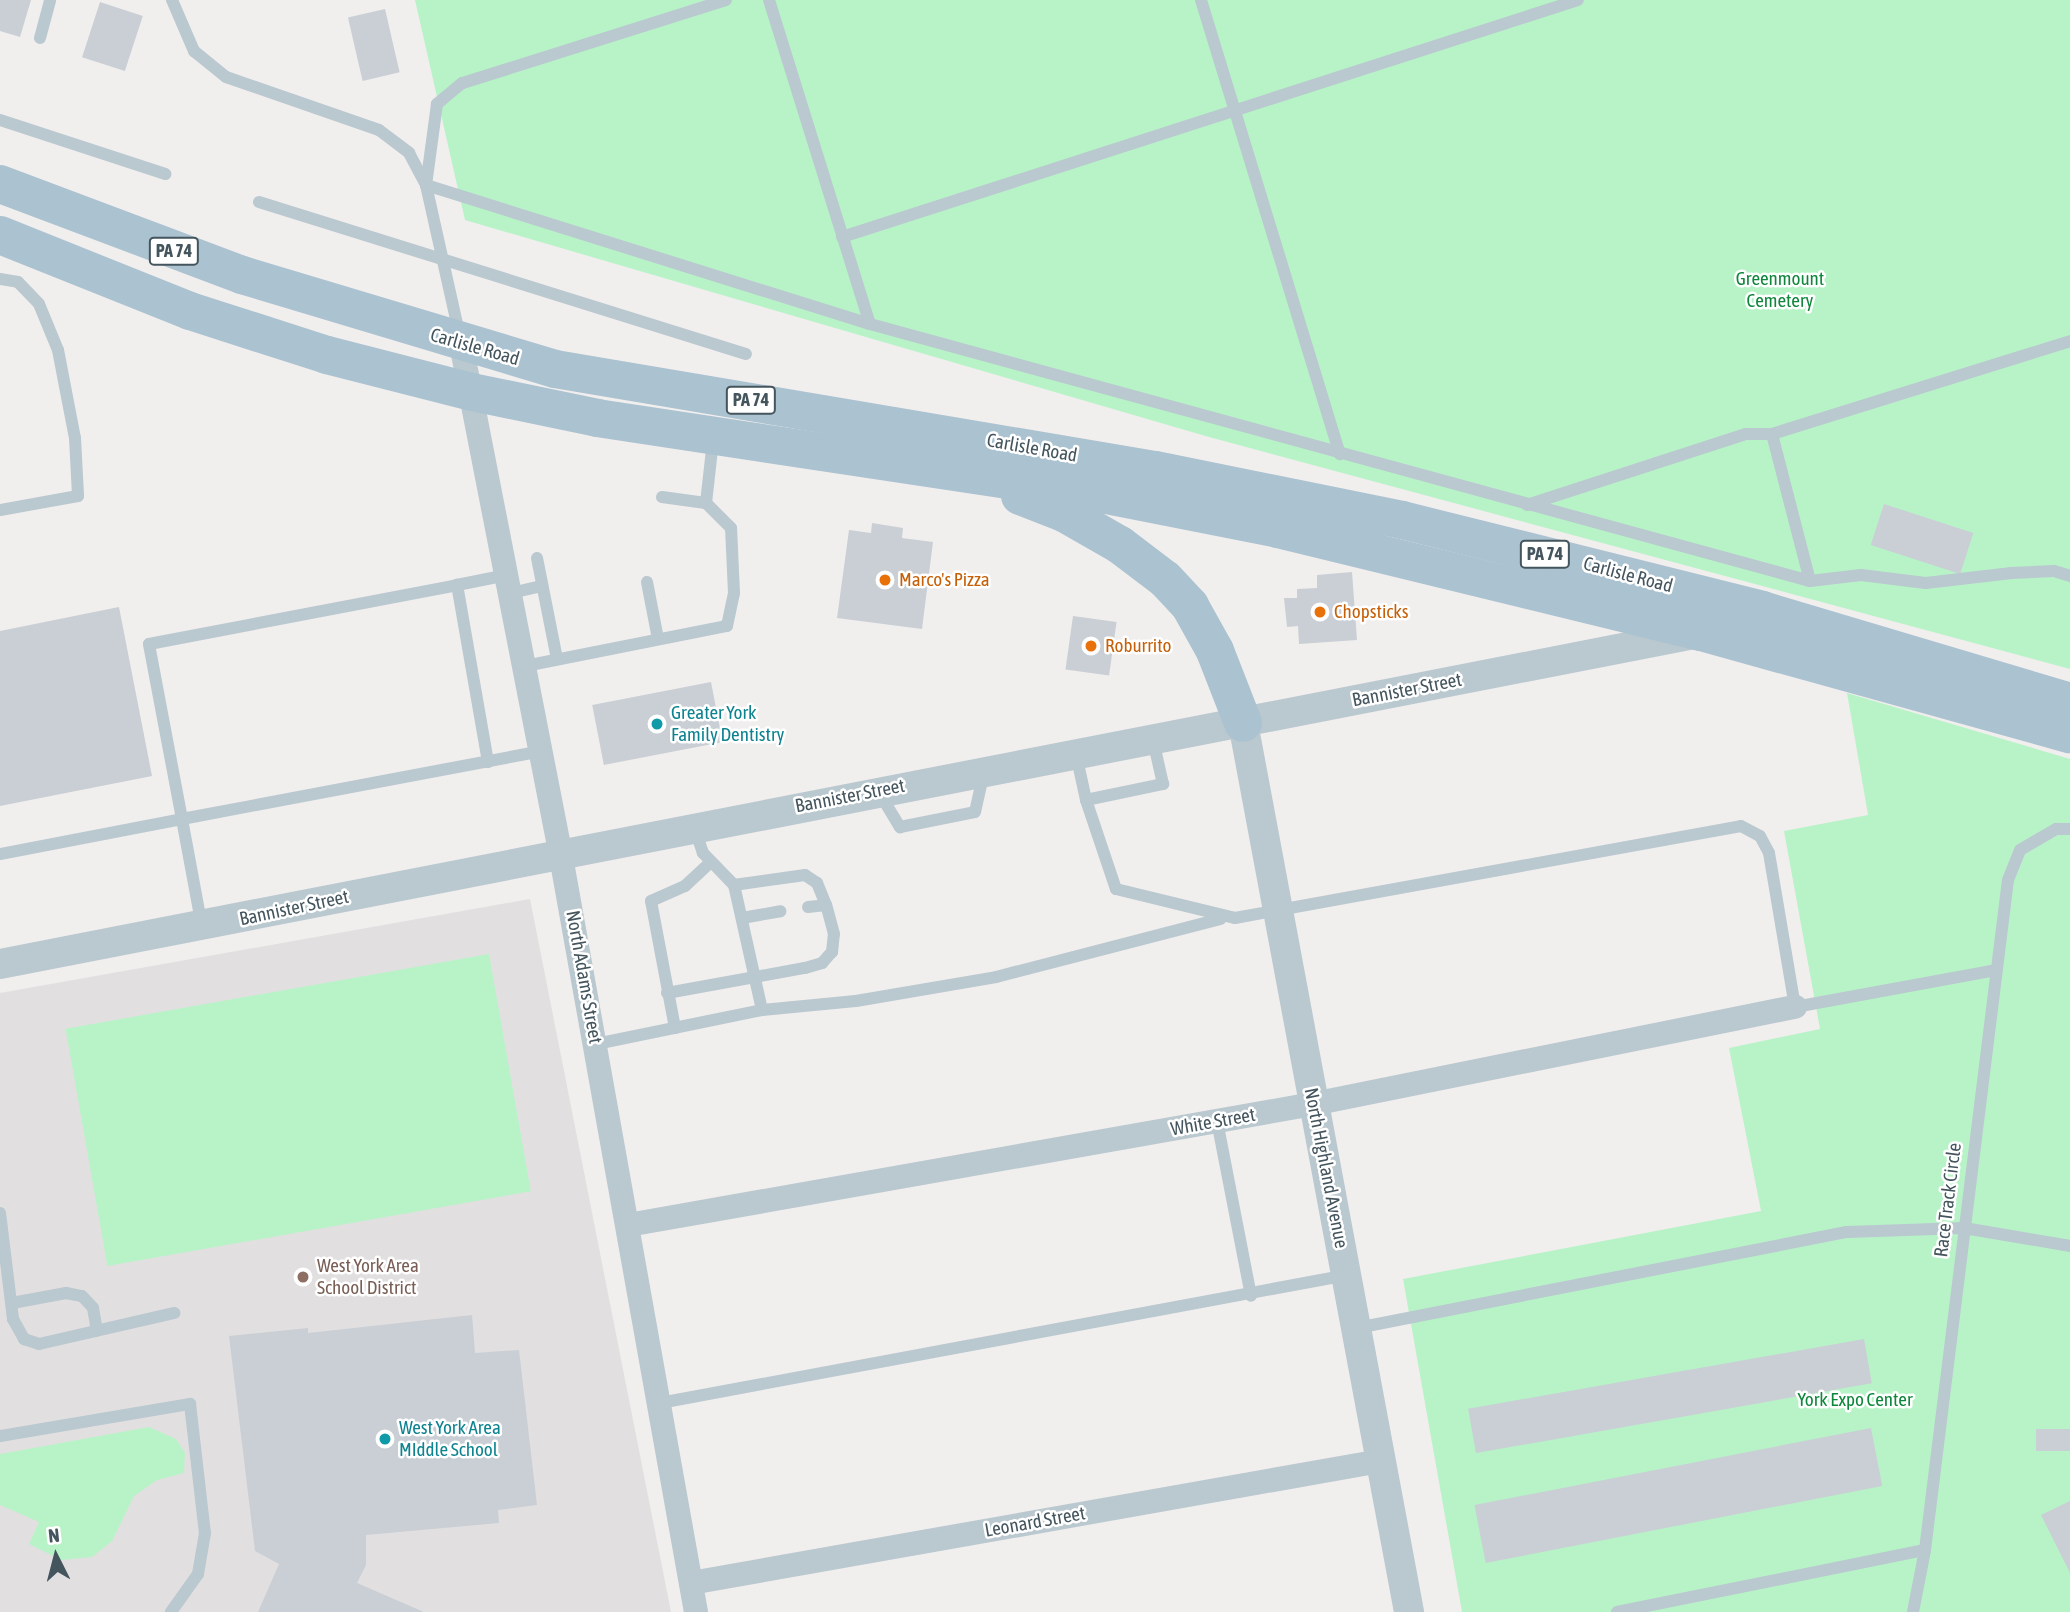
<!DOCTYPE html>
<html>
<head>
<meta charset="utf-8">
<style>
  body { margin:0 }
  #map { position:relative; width:2070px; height:1612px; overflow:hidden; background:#f1eeee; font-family:"Asap Condensed",sans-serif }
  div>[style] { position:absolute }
  .education>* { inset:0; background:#e2dfe0 }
  .green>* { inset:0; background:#b8f3c8; transform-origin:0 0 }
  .building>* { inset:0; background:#c9cfd4; transform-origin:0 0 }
  .service>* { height:12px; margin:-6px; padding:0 6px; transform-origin:6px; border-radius:6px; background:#bac8cf }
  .minor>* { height:24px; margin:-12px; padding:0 12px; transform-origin:12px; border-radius:12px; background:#bac8cf }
  .tertiary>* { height:30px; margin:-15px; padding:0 15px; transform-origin:15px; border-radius:15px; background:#bac8cf }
  .primary>* { height:38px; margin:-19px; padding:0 19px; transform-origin:19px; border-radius:19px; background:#abc2d0 }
  .dots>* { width:19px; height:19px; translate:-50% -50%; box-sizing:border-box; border:4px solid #fff; border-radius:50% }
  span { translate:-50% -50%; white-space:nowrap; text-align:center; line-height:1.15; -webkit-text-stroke:5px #fff; paint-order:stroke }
  .shield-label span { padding:2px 5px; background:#fff; border:2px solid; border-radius:5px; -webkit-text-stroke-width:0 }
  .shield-label { font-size:18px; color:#44555e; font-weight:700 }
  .park-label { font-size:19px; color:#0e863c }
  .street-label { font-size:19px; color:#44555e }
  .food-label { font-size:19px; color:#c56008 }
  .left { translate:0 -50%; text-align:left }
  .culture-label { font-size:19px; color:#0d838f }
  .education-label { font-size:19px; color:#785e54 }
  .north { position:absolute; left:21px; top:1521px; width:70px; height:70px; -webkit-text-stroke:5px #fff; paint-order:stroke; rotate:354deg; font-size:19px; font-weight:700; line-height:28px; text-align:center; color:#44555e }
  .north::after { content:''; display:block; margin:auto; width:24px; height:32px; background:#44555e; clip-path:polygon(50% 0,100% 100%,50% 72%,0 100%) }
</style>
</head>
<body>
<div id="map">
  <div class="education">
    <div style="clip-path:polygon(530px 899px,671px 1612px,0 1612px,0 993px)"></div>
  </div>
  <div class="green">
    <div style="clip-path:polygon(415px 0,2070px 0,2070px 669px,1209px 437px,465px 220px)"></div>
    <div style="clip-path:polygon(1847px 693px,2070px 759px,2070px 1612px,1462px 1612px,1403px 1279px,1761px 1211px,1729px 1048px,1820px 1029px,1784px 831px,1868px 815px)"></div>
    <div style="left:489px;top:954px;width:241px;height:430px;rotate:80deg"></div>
    <div style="clip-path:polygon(149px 1427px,176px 1439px,185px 1453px,184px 1473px,157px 1480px,134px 1496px,112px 1541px,92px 1557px,61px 1560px,29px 1544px,39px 1522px,0 1505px,0 1454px)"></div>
  </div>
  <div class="building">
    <div style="clip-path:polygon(0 0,31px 0,20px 37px,0 31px)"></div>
    <div style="left:100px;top:2px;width:45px;height:58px;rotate:18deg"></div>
    <div style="left:385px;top:9px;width:65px;height:38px;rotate:77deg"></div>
    <div style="left:1884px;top:504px;width:94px;height:43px;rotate:18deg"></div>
    <div style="clip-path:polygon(872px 523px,903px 528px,902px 538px,933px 542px,922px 629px,837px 618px,849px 530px,871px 533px)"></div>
    <div style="clip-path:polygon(1352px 572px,1357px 640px,1299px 644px,1298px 626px,1287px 627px,1284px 598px,1297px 598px,1297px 589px,1317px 588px,1317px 575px)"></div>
    <div style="clip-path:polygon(119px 607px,152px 776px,0 806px,0 631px)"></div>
    <div style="left:1073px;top:616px;width:44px;height:54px;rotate:8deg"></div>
    <div style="left:711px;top:682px;width:61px;height:121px;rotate:79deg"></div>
    <div style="clip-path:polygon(472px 1315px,475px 1353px,519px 1350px,537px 1505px,498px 1510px,499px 1523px,366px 1535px,366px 1565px,357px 1583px,424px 1612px,258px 1612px,279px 1564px,255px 1551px,229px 1336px,308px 1328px,308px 1333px)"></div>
    <div style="left:1864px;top:1339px;width:45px;height:402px;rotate:80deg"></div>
    <div style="left:1871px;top:1428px;width:59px;height:404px;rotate:79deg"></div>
    <div style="left:2070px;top:1429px;width:22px;height:34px;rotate:90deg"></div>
    <div style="clip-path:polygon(2070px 1501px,2070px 1573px,2041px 1515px)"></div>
  </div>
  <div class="service">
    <div style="left:172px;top:0;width:56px;rotate:66.7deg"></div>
    <div style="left:194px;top:51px;width:41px;rotate:39.1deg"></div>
    <div style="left:226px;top:77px;width:162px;rotate:19.1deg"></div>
    <div style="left:379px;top:130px;width:38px;rotate:37deg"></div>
    <div style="left:409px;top:153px;width:36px;rotate:62deg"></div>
    <div style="left:426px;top:185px;width:152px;rotate:77.4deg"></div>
    <div style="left:726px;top:0;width:277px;rotate:162.5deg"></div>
    <div style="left:462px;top:83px;width:33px;rotate:140deg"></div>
    <div style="left:437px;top:104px;width:82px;rotate:97.7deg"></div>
    <div style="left:426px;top:185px;width:465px;rotate:17.4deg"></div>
    <div style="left:769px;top:0;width:339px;rotate:72.7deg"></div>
    <div style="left:870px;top:324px;width:974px;rotate:15.29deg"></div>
    <div style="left:1810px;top:581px;width:152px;rotate:-104.5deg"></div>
    <div style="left:1772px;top:434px;width:312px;rotate:-17.3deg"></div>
    <div style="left:1201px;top:0;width:475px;rotate:73deg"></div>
    <div style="left:40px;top:38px;width:39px;rotate:-75deg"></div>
    <div style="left:0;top:120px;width:174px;rotate:18.1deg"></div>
    <div style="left:259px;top:202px;width:510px;rotate:17.33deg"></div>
    <div style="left:842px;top:237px;width:773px;rotate:-17.85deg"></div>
    <div style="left:0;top:279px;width:18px;rotate:9deg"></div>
    <div style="left:18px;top:282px;width:30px;rotate:46deg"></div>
    <div style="left:39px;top:304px;width:50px;rotate:67.6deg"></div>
    <div style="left:58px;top:350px;width:90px;rotate:79.1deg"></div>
    <div style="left:75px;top:438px;width:58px;rotate:87deg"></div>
    <div style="left:78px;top:496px;width:79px;rotate:169.8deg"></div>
    <div style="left:662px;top:497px;width:44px;rotate:7.8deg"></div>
    <div style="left:706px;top:503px;width:62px;rotate:-83.6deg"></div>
    <div style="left:1527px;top:505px;width:230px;rotate:-18deg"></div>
    <div style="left:1746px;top:434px;width:26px"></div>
    <div style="left:537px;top:558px;width:103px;rotate:78.8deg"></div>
    <div style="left:1810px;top:581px;width:51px;rotate:-6.7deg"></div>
    <div style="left:1861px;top:575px;width:65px;rotate:7deg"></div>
    <div style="left:1926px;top:583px;width:86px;rotate:-6.7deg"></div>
    <div style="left:2011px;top:573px;width:43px;rotate:-2.7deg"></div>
    <div style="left:2054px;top:571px;width:17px;rotate:17deg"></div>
    <div style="left:647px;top:582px;width:58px;rotate:79.1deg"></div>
    <div style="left:511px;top:593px;width:32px;rotate:-13deg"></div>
    <div style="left:525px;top:666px;width:206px;rotate:-11.2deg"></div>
    <div style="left:727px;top:626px;width:34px;rotate:-78deg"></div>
    <div style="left:734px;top:593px;width:65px;rotate:-92.6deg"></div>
    <div style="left:731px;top:528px;width:35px;rotate:-135deg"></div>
    <div style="left:1076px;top:754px;width:47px;rotate:77.7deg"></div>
    <div style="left:1086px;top:800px;width:79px;rotate:-11.7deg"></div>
    <div style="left:1163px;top:784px;width:45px;rotate:-102.8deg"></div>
    <div style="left:488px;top:762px;width:180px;rotate:-99.9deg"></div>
    <div style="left:457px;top:585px;width:51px;rotate:-11.3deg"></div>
    <div style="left:880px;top:794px;width:39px;rotate:59deg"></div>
    <div style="left:900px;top:827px;width:76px;rotate:-11.3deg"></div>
    <div style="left:975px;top:812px;width:41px;rotate:-77.3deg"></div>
    <div style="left:1086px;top:800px;width:94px;rotate:71.4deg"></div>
    <div style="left:1116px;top:889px;width:122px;rotate:13.7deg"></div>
    <div style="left:1235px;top:918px;width:514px;rotate:-10.3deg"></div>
    <div style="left:1741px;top:826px;width:21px;rotate:28deg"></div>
    <div style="left:1760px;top:836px;width:19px;rotate:62deg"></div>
    <div style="left:1769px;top:853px;width:156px;rotate:80.4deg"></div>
    <div style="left:1795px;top:1007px;width:204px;rotate:-10.4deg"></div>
    <div style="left:0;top:854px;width:185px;rotate:-10.9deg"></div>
    <div style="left:182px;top:819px;width:178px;rotate:-100.7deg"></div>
    <div style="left:149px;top:644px;width:314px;rotate:-10.8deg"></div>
    <div style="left:808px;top:907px;width:18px;rotate:-6deg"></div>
    <div style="left:742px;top:918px;width:39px;rotate:-10deg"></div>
    <div style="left:202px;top:927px;width:110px;rotate:-100.5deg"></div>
    <div style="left:182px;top:819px;width:365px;rotate:-10.7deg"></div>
    <div style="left:667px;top:993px;width:140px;rotate:-10.3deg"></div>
    <div style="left:805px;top:968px;width:18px;rotate:-16deg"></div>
    <div style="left:822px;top:963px;width:15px;rotate:-48deg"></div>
    <div style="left:832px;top:952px;width:18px;rotate:-84deg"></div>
    <div style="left:834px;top:934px;width:30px;rotate:-105deg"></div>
    <div style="left:826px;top:905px;width:24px;rotate:-112deg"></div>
    <div style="left:817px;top:883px;width:14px;rotate:-146deg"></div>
    <div style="left:805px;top:875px;width:72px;rotate:172deg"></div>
    <div style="left:762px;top:1010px;width:94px;rotate:-5.5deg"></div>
    <div style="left:856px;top:1001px;width:142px;rotate:-9.7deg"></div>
    <div style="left:996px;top:977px;width:232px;rotate:-14.5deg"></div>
    <div style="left:675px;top:1028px;width:129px;rotate:-100.7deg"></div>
    <div style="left:651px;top:901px;width:37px;rotate:-24deg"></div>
    <div style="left:685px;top:886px;width:35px;rotate:-43deg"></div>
    <div style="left:596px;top:1044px;width:169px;rotate:-11.6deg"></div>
    <div style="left:762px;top:1010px;width:128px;rotate:-102.6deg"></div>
    <div style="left:734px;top:885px;width:45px;rotate:-134.1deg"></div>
    <div style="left:703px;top:853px;width:24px;rotate:-109deg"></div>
    <div style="left:1217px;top:1121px;width:178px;rotate:79deg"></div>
    <div style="left:0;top:1213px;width:107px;rotate:83deg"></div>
    <div style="left:13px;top:1319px;width:23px;rotate:61deg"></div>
    <div style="left:24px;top:1339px;width:16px;rotate:18deg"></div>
    <div style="left:39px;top:1344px;width:139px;rotate:-12.9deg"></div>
    <div style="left:12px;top:1303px;width:55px;rotate:-10.5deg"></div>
    <div style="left:66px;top:1293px;width:16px;rotate:11deg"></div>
    <div style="left:82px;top:1296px;width:16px;rotate:47deg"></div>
    <div style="left:93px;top:1308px;width:23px;rotate:80deg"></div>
    <div style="left:1357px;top:1328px;width:499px;rotate:-11.1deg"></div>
    <div style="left:1847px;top:1232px;width:117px;rotate:-2deg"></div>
    <div style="left:1964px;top:1228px;width:108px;rotate:9.6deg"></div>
    <div style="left:660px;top:1403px;width:699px;rotate:-10.55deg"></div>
    <div style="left:0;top:1436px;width:193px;rotate:-9.6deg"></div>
    <div style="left:190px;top:1404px;width:130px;rotate:83.4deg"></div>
    <div style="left:205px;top:1533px;width:42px;rotate:99.7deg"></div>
    <div style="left:198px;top:1574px;width:47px;rotate:125.4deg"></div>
    <div style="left:1617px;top:1612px;width:314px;rotate:-11.4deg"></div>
    <div style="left:1913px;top:1612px;width:63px;rotate:-79deg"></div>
    <div style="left:1925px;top:1550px;width:675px;rotate:-82.94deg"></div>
    <div style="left:2008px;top:880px;width:32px;rotate:-68deg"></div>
    <div style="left:2020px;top:850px;width:42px;rotate:-30.3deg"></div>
    <div style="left:2056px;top:829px;width:14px"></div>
  </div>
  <div class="minor">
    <div style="left:461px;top:344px;width:517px;rotate:78.95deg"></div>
    <div style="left:560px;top:851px;width:773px;rotate:79.87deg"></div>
    <div style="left:628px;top:1225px;width:696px;rotate:-10.02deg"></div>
    <div style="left:1313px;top:1104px;width:492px;rotate:-11.4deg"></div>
    <div style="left:691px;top:1583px;width:700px;rotate:-10.04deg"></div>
  </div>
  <div class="tertiary">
    <div style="left:1243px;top:723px;width:904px;rotate:79.42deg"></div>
    <div style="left:0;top:964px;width:1726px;rotate:-11.02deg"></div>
  </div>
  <div class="primary">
    <div style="left:0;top:184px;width:259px;rotate:20.6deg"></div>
    <div style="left:242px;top:275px;width:327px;rotate:16.7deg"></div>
    <div style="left:555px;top:369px;width:608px;rotate:9.56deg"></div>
    <div style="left:1155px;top:470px;width:252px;rotate:11.4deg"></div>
    <div style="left:1402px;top:520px;width:371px;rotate:14deg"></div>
    <div style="left:1762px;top:610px;width:321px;rotate:16.6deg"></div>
    <div style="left:0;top:235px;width:205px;rotate:21.8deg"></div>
    <div style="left:190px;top:311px;width:144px;rotate:17.8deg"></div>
    <div style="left:327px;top:355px;width:150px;rotate:14.3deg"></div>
    <div style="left:472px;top:392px;width:128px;rotate:11.7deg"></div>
    <div style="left:597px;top:418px;width:516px;rotate:8.59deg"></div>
    <div style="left:1107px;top:495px;width:174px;rotate:11.2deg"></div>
    <div style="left:1278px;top:529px;width:435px;rotate:13.7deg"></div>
    <div style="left:1701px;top:632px;width:383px;rotate:15.5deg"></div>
    <div style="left:1020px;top:496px;width:47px;rotate:21.1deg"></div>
    <div style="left:1064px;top:513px;width:64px;rotate:29.7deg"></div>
    <div style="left:1120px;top:545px;width:56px;rotate:37.1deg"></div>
    <div style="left:1165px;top:579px;width:37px;rotate:47deg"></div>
    <div style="left:1190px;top:606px;width:51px;rotate:60.9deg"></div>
    <div style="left:1215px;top:651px;width:77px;rotate:68.7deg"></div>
  </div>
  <div class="dots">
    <div style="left:885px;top:580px;background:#e8710a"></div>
    <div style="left:1320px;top:612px;background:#e8710a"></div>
    <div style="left:1091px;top:646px;background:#e8710a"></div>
    <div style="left:657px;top:724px;background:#0f9aa8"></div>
    <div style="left:303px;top:1277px;background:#8d6e63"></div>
    <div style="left:385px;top:1439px;background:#0f9aa8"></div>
  </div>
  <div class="shield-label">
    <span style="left:174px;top:251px">PA 74</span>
    <span style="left:751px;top:400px">PA 74</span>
    <span style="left:1545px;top:554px">PA 74</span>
  </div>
  <div class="park-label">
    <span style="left:1780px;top:290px">Greenmount<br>Cemetery</span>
    <span style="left:1855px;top:1400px">York Expo Center</span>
  </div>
  <div class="street-label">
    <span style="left:475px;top:347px;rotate:16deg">Carlisle Road</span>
    <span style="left:1032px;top:448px;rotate:10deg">Carlisle Road</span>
    <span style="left:1628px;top:575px;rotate:15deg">Carlisle Road</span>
    <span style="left:1407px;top:690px;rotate:-11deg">Bannister Street</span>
    <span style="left:850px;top:796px;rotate:-11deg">Bannister Street</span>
    <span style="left:294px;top:908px;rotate:-12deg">Bannister Street</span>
    <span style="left:584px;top:977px;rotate:80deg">North Adams Street</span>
    <span style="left:1213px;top:1122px;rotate:-10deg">White Street</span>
    <span style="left:1326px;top:1168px;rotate:79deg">North Highland Avenue</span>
    <span style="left:1948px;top:1200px;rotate:-83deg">Race Track Circle</span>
    <span style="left:1035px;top:1522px;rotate:-10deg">Leonard Street</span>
  </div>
  <div class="food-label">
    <span class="left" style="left:899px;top:580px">Marco's Pizza</span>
    <span class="left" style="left:1334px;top:612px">Chopsticks</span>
    <span class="left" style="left:1105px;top:646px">Roburrito</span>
  </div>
  <div class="culture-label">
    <span class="left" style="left:671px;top:724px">Greater York<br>Family Dentistry</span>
    <span class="left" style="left:399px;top:1439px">West York Area<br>MIddle School</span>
  </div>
  <div class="education-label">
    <span class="left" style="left:317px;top:1277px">West York Area<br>School District</span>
  </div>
  <div class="north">N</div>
</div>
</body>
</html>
